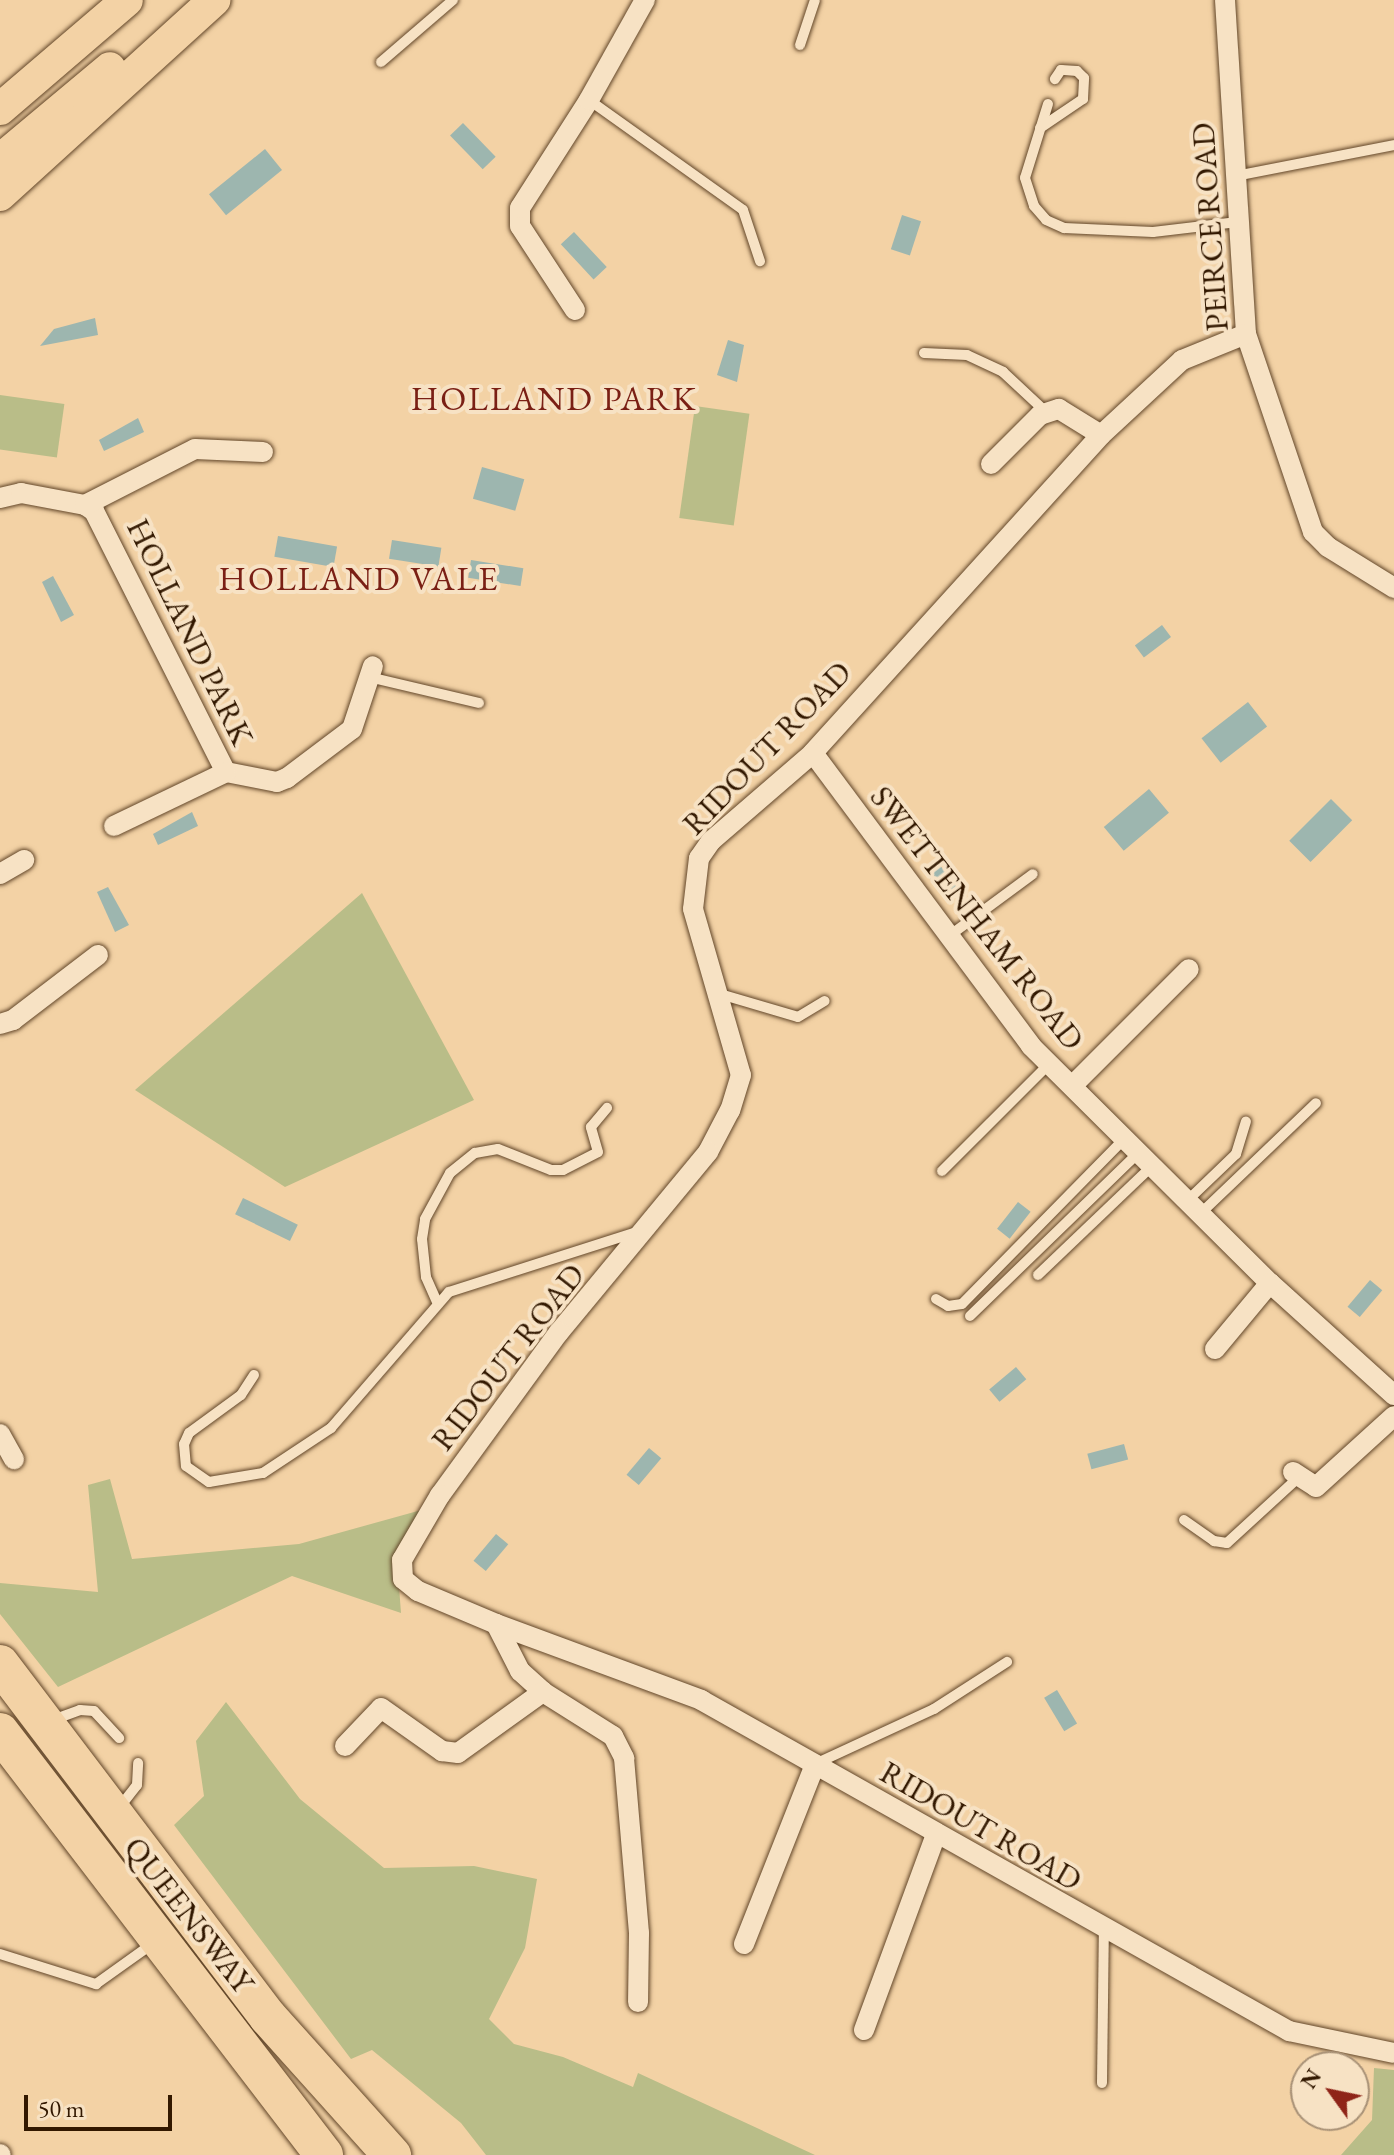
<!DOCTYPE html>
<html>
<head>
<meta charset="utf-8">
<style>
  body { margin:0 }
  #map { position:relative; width:1394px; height:2155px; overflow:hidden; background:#f3d2a5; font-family:"EB Garamond",serif }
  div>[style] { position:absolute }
  .green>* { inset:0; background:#b9bd88; transform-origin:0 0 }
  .water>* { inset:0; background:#9db6af; transform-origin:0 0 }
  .roads { filter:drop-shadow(0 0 2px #624629) drop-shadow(0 0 2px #624629) }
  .lane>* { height:10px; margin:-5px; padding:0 5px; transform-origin:5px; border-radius:5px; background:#f7e2c4 }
  .street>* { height:20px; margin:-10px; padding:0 10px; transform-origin:10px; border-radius:10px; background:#f7e2c4 }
  .primary>* { height:32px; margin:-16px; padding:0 16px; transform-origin:16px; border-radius:16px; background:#f3d2a5 }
  .highway>* { height:38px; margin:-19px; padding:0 19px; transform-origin:19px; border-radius:19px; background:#f3d2a5 }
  span { translate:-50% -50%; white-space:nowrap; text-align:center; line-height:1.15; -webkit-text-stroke:8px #f7e2c4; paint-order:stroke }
  .street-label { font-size:32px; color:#321800 }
  .neighbourhood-label { font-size:34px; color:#7a1f14; letter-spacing:2px }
  .north { position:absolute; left:1290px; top:2051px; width:80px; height:80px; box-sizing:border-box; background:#f7e2c4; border:2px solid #a89176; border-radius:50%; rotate:303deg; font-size:22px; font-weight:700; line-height:32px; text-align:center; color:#321800 }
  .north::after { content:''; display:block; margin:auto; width:28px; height:36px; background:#8f2418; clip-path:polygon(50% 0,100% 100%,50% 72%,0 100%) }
  .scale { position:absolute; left:24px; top:2095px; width:148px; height:36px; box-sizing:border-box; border:4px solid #321800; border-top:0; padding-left:10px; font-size:24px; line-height:28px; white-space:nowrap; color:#321800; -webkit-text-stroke:6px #f7e2c4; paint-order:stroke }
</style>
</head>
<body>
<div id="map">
  <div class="green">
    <div style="left:0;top:395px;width:65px;height:54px;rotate:8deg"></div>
    <div style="left:695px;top:406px;width:55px;height:113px;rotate:8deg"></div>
    <div style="clip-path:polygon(362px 893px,474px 1100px,285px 1187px,135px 1090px)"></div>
    <div style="clip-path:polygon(110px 1479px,132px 1559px,299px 1544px,425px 1509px,397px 1560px,401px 1613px,292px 1576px,58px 1687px,0 1614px,0 1583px,98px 1592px,88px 1485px)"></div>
    <div style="clip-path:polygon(226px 1702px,300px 1799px,384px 1868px,474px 1866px,537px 1879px,525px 1948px,489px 2019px,514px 2044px,563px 2057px,633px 2087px,638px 2073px,815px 2155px,486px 2155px,461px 2123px,372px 2050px,351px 2059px,174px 1825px,204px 1796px,196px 1741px)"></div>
    <div style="clip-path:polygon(1374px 2068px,1394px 2070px,1394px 2155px,1341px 2155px,1372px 2120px)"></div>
  </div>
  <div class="water">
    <div style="left:463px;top:123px;width:47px;height:18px;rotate:46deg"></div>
    <div style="left:265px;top:149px;width:27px;height:72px;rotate:51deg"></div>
    <div style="left:902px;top:215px;width:20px;height:36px;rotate:18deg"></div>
    <div style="left:574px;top:232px;width:48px;height:18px;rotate:47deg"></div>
    <div style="clip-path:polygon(95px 318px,98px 335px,40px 346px,54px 329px)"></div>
    <div style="clip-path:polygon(728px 340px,744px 345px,737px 382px,717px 375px)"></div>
    <div style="clip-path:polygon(138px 418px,144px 432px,104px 451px,99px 440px)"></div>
    <div style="left:482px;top:467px;width:44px;height:33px;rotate:16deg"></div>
    <div style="left:278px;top:536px;width:60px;height:21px;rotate:10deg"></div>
    <div style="left:392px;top:540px;width:50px;height:19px;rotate:9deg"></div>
    <div style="left:471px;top:560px;width:53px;height:18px;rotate:9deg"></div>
    <div style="clip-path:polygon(53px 576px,74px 615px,61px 622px,42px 582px)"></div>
    <div style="left:1162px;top:625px;width:15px;height:34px;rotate:53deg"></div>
    <div style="left:1248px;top:702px;width:31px;height:59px;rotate:52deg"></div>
    <div style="left:1149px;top:789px;width:31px;height:59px;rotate:50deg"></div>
    <div style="left:1331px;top:799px;width:30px;height:59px;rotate:45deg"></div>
    <div style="clip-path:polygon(192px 812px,198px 826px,158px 845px,153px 834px)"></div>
    <div style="left:938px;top:863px;width:33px;height:16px;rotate:51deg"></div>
    <div style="clip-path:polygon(108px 887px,129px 925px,115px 932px,97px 892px)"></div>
    <div style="left:243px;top:1198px;width:61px;height:18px;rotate:26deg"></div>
    <div style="left:1018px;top:1202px;width:16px;height:34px;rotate:38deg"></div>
    <div style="left:1370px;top:1280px;width:16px;height:35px;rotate:40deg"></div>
    <div style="left:1016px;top:1367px;width:16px;height:35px;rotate:50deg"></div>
    <div style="left:1124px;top:1444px;width:16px;height:38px;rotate:75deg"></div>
    <div style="left:649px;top:1448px;width:16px;height:35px;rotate:40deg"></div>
    <div style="left:496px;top:1534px;width:16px;height:35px;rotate:40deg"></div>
    <div style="left:1057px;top:1690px;width:39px;height:15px;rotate:59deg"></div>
  </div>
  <div class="roads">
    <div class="lane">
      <div style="left:800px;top:45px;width:47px;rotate:-71.6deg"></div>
      <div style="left:381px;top:62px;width:95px;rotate:-40.7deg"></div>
      <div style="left:589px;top:100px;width:189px;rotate:35.5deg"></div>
      <div style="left:743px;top:210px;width:54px;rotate:71.6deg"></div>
      <div style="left:1048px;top:104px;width:77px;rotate:107.3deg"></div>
      <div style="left:1025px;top:178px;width:29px;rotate:72deg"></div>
      <div style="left:1034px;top:206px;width:18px;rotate:49deg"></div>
      <div style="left:1046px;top:220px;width:20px;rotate:24deg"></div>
      <div style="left:1064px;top:228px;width:89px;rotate:2.6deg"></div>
      <div style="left:1153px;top:232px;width:85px;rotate:-6.8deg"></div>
      <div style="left:1040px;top:128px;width:52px;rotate:-34deg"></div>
      <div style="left:1083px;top:99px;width:21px;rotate:-87deg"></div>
      <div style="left:1084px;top:78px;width:10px;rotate:-135deg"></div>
      <div style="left:1077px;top:71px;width:16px;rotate:-176deg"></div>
      <div style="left:1061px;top:70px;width:11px;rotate:124deg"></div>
      <div style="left:1236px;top:176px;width:161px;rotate:-11.1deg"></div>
      <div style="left:924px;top:353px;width:43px;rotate:2.7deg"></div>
      <div style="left:967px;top:355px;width:40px;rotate:25deg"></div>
      <div style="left:1003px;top:372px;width:60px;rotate:43deg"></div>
      <div style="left:369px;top:677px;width:113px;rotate:13.3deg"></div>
      <div style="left:949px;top:936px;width:104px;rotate:-36.4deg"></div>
      <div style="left:720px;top:994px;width:81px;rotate:16.4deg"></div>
      <div style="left:798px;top:1017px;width:31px;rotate:-31deg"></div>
      <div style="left:942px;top:1171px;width:151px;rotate:-45deg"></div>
      <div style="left:1187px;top:1201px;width:68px;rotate:-43.8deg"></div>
      <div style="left:1236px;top:1154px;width:34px;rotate:-73deg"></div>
      <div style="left:1201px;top:1213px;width:159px;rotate:-43.7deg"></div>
      <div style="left:1038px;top:1275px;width:158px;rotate:-43.7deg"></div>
      <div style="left:936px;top:1299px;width:14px;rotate:30deg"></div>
      <div style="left:948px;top:1306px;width:14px;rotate:-8deg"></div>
      <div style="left:962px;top:1304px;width:233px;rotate:-45.5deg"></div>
      <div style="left:437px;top:1302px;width:27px;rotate:-114deg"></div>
      <div style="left:426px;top:1277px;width:38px;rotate:-96deg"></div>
      <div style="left:422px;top:1239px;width:20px;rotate:-81deg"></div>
      <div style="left:425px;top:1219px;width:52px;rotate:-61.5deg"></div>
      <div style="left:450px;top:1173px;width:32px;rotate:-39deg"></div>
      <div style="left:475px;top:1153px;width:23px;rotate:-10deg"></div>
      <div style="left:498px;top:1149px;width:57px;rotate:21.6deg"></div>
      <div style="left:551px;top:1170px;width:12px"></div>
      <div style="left:563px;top:1170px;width:39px;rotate:-27deg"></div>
      <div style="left:598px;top:1152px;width:26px;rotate:-106deg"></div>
      <div style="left:591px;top:1127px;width:25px;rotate:-50deg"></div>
      <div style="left:970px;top:1316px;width:234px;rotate:-44.1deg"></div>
      <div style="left:254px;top:1375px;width:24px;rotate:123deg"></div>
      <div style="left:241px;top:1395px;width:64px;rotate:143.8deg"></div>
      <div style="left:189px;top:1433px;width:12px;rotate:114deg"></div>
      <div style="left:184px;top:1444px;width:22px;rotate:85deg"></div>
      <div style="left:186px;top:1466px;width:28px;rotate:35deg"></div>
      <div style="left:209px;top:1482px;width:55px;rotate:-9.5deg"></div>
      <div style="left:263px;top:1473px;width:82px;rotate:-33.5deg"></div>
      <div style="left:331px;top:1428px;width:180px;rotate:-49.1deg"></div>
      <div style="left:449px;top:1292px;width:197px;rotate:-17.7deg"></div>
      <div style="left:1184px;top:1520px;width:37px;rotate:35deg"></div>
      <div style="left:1214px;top:1541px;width:13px;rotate:9deg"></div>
      <div style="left:1227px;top:1543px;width:98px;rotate:-42.5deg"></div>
      <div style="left:50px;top:1721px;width:32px;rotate:-20deg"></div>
      <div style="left:80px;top:1710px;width:14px;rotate:4deg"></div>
      <div style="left:94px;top:1711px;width:37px;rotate:47deg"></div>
      <div style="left:815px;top:1764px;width:131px;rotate:-24.8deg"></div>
      <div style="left:934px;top:1709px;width:87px;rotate:-32.8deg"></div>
      <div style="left:119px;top:1808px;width:29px;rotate:-52deg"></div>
      <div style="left:137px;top:1785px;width:22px;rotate:-87deg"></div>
      <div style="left:0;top:1954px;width:101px;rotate:17.4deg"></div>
      <div style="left:96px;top:1984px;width:69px;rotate:-35.5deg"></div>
      <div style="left:1102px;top:2083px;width:153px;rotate:-89.3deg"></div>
    </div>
    <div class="street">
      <div style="left:1225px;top:0;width:335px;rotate:86.4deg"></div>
      <div style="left:1246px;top:334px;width:209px;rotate:71.3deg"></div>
      <div style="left:1313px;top:532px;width:21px;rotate:45deg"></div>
      <div style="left:1328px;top:547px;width:78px;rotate:31.8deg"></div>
      <div style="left:575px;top:310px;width:100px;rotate:-123.2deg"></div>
      <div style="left:520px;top:226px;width:18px;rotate:-90deg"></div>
      <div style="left:520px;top:208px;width:128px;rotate:-57.4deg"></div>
      <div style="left:589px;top:100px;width:115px;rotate:-60.8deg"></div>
      <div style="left:1246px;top:334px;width:69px;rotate:157.9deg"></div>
      <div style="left:1182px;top:360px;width:110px;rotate:137.2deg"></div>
      <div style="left:1101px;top:435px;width:429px;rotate:132.2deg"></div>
      <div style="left:813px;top:753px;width:135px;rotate:139.2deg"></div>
      <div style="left:711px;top:841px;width:21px;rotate:125deg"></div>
      <div style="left:699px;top:858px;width:51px;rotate:96.7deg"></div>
      <div style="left:693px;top:909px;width:173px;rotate:73.9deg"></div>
      <div style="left:741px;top:1075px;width:37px;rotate:107deg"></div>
      <div style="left:730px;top:1110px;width:47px;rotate:117.6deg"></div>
      <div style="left:708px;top:1152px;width:234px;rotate:129.6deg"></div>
      <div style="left:559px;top:1332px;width:202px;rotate:126.1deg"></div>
      <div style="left:440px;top:1495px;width:75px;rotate:120.3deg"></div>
      <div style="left:402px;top:1560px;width:19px;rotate:87deg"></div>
      <div style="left:403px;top:1579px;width:19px;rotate:39deg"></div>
      <div style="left:418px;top:1591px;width:85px;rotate:22.9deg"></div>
      <div style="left:496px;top:1624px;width:219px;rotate:20.3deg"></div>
      <div style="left:701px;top:1700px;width:675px;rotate:29.38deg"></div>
      <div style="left:1289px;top:2031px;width:107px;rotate:11.8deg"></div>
      <div style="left:991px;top:464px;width:69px;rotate:-45deg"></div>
      <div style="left:1040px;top:415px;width:20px;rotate:-18deg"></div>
      <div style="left:1059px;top:409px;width:49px;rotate:31.8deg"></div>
      <div style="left:0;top:498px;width:22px;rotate:-13deg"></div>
      <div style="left:21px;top:493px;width:65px;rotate:10.6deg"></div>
      <div style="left:85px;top:505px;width:11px;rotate:34deg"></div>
      <div style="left:94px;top:511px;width:292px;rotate:63.2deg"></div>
      <div style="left:226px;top:772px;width:52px;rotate:11.1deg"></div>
      <div style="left:277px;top:782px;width:11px;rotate:-22deg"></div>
      <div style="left:287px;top:778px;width:81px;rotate:-37deg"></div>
      <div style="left:352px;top:729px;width:66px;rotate:-71.6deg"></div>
      <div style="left:85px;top:505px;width:123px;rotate:-27deg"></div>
      <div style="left:195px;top:449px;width:68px;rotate:2.5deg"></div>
      <div style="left:813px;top:753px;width:365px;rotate:53.3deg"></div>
      <div style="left:1031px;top:1046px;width:337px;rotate:44.8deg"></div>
      <div style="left:1270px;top:1283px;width:167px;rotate:42.1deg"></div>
      <div style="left:114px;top:826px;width:124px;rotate:-25.7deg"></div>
      <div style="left:0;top:874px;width:28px;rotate:-30deg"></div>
      <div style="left:0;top:1024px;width:14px;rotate:-17deg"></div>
      <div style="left:13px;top:1020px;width:107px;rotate:-37.4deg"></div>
      <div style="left:1072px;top:1086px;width:165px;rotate:-45deg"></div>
      <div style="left:1215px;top:1349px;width:86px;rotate:-50.2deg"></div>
      <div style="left:0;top:1434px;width:29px;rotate:61deg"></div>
      <div style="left:1293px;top:1472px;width:27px;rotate:33deg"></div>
      <div style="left:1316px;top:1487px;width:105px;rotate:-42.3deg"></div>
      <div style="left:496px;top:1624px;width:53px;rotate:62.9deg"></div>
      <div style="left:520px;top:1671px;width:31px;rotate:42deg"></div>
      <div style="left:543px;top:1692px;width:83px;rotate:32.2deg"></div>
      <div style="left:613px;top:1736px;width:25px;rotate:63deg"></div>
      <div style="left:624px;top:1758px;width:176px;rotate:85.1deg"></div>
      <div style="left:639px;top:1933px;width:69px;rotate:90.8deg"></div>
      <div style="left:345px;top:1746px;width:52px;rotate:-46.5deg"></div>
      <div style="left:381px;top:1708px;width:75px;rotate:35.2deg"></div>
      <div style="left:442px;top:1751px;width:16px;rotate:7deg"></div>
      <div style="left:458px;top:1753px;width:105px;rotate:-35.7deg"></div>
      <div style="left:744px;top:1944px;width:193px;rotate:-68.4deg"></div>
      <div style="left:864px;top:2030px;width:209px;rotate:-69.8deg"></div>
      <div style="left:0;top:2154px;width:1px;rotate:45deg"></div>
    </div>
    <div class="primary">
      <div style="left:0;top:109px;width:167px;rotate:-40.6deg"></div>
      <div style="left:0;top:160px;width:143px;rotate:-39.9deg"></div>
      <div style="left:0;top:195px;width:290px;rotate:-42.3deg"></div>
    </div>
    <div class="highway">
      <div style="left:0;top:1664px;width:443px;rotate:52.8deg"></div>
      <div style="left:268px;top:2017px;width:186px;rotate:48.1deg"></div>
      <div style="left:0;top:1732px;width:533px;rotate:52.55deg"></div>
    </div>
  </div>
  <div class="street-label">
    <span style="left:1210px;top:227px;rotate:-94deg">PEIRCE ROAD</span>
    <span style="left:190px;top:632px;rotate:64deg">HOLLAND PARK</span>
    <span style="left:767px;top:748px;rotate:-46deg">RIDOUT ROAD</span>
    <span style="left:977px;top:918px;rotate:52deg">SWETTENHAM ROAD</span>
    <span style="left:508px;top:1357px;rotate:-52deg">RIDOUT ROAD</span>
    <span style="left:981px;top:1826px;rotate:30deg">RIDOUT ROAD</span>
    <span style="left:189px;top:1915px;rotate:52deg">QUEENSWAY</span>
  </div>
  <div class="neighbourhood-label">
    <span style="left:554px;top:399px">HOLLAND PARK</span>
    <span style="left:359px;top:579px">HOLLAND VALE</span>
  </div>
  <div class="north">N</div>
  <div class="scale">50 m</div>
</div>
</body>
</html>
